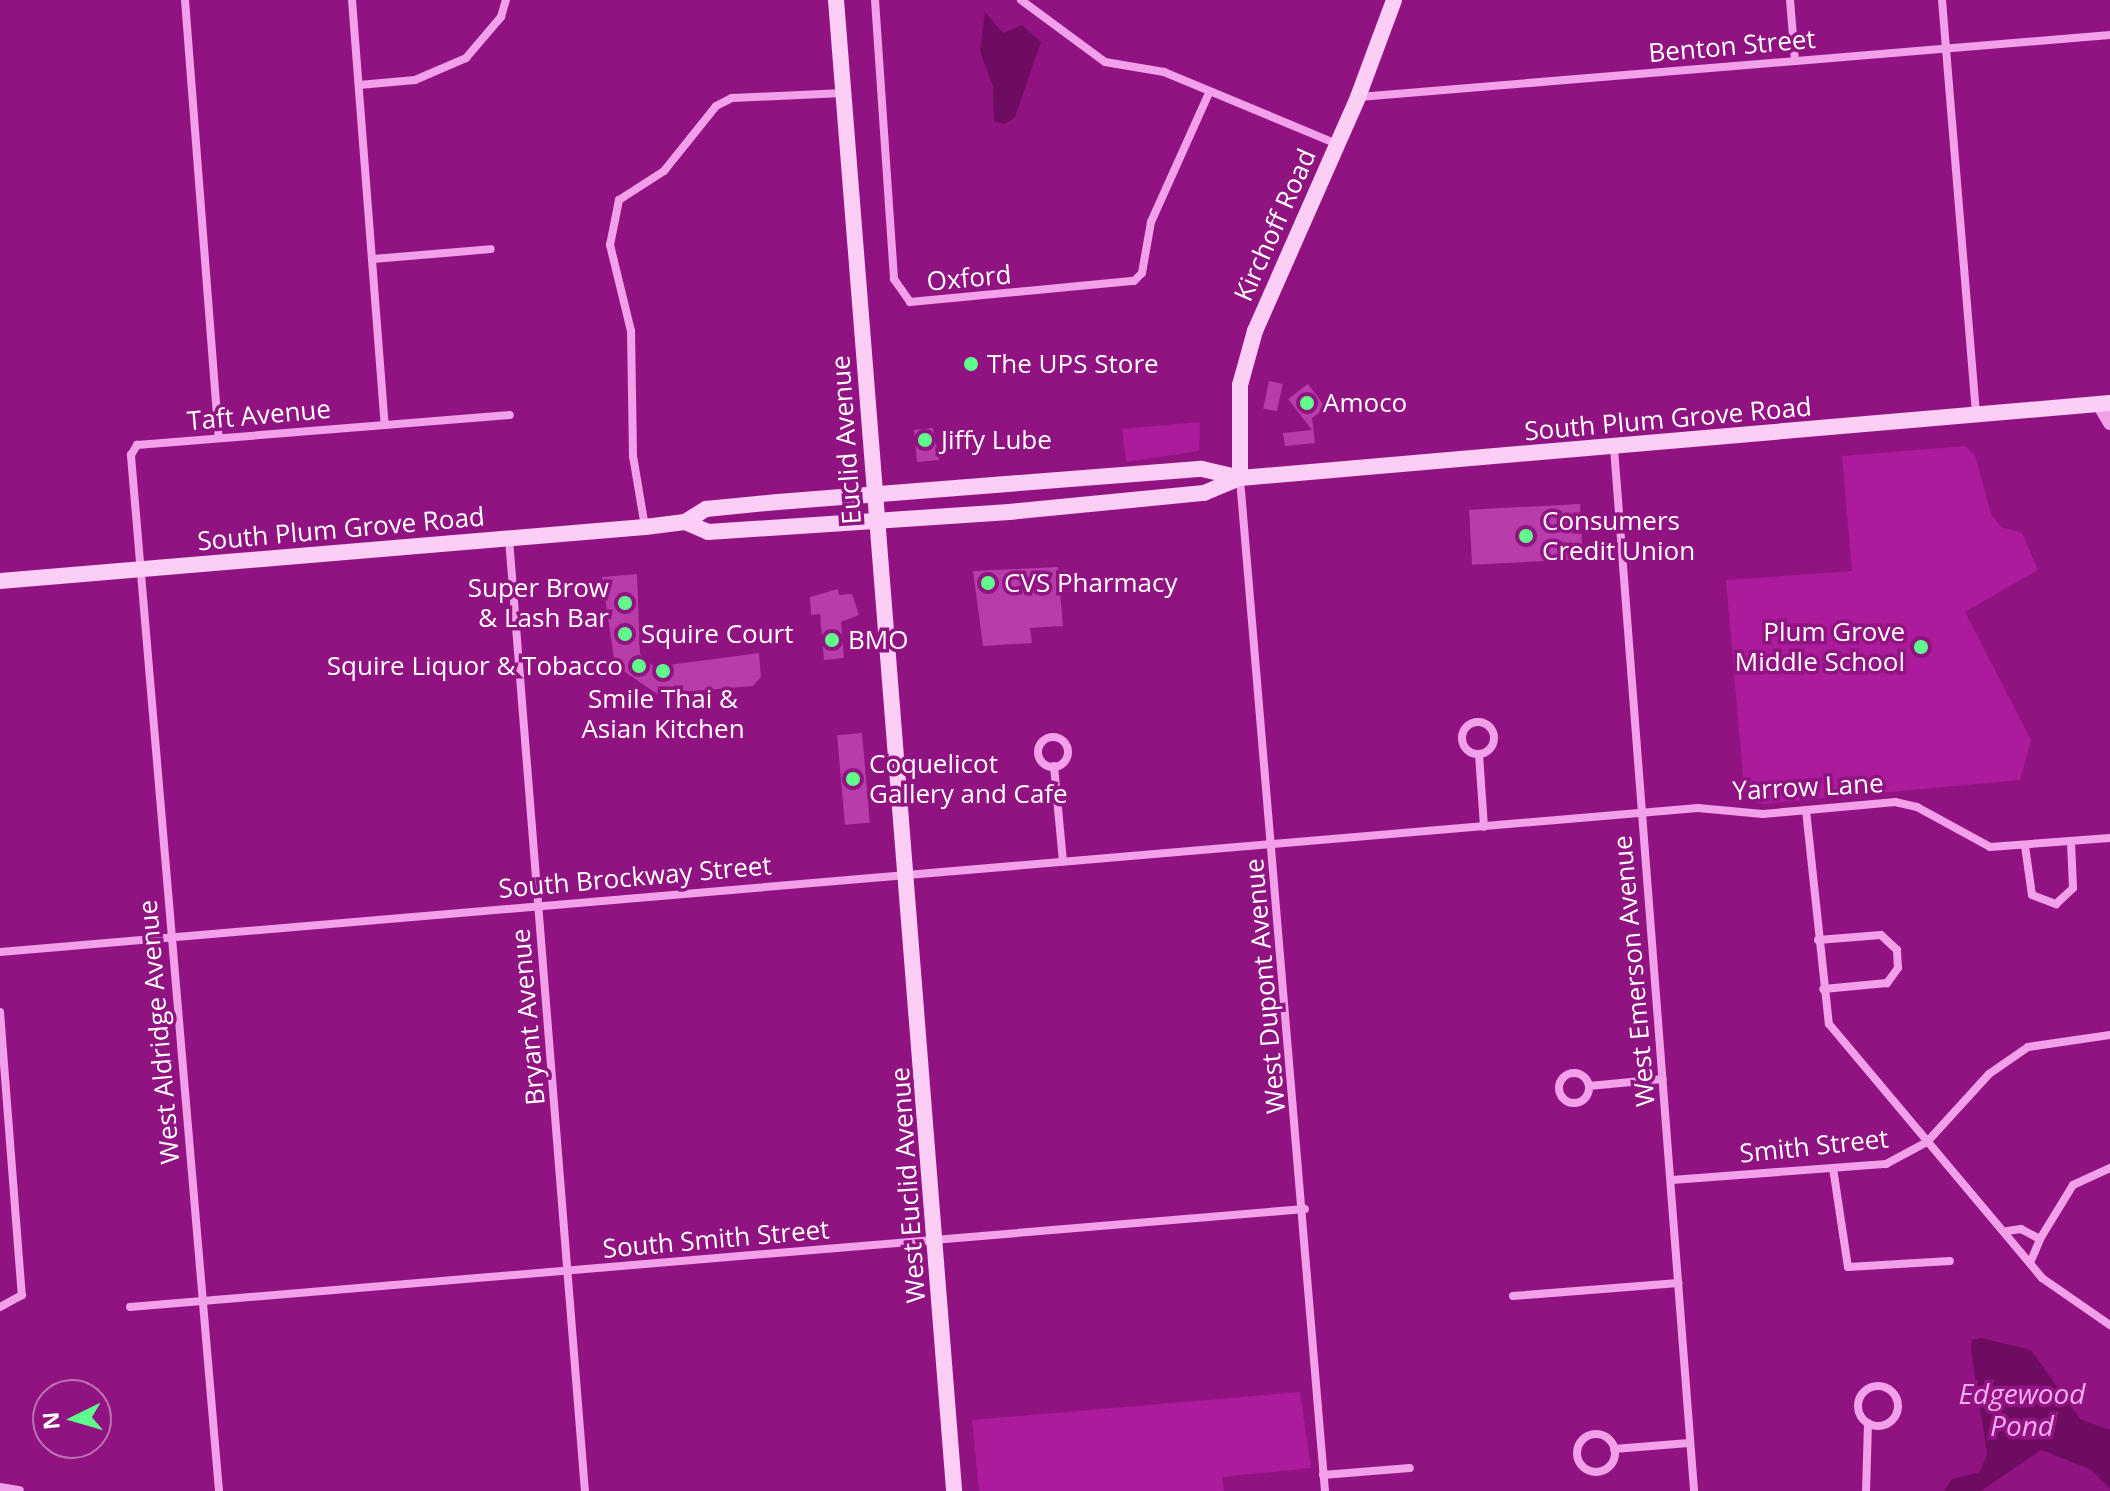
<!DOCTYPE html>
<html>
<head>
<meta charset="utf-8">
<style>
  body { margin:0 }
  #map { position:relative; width:2110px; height:1491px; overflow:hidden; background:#911382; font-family:"Open Sans",sans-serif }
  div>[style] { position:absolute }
  .green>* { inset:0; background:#ab1b9c }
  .water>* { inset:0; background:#6d0c61 }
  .building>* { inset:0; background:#b93cab; transform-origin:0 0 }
  .minor>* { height:8px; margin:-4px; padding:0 4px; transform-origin:4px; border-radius:4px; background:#f1a0e9 }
  .minor>.ring { margin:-4px; padding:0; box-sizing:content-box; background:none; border:8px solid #f1a0e9; border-radius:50% }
  .tertiary>* { height:14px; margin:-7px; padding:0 7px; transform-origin:7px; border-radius:7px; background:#f1a0e9 }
  .secondary>* { height:16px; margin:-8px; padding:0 8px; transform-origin:8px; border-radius:8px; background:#fccef6 }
  .dots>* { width:22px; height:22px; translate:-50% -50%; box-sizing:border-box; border:4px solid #911382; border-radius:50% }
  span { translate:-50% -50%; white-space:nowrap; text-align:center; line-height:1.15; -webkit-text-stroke:7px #911382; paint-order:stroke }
  .street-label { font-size:26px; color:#fff }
  .poi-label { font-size:26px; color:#fff }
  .left { translate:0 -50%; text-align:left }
  .right { translate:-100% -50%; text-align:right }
  .water-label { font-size:28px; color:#f8acf1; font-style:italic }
  .north { position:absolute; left:32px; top:1379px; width:80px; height:80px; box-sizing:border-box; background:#911382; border:2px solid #bd71b4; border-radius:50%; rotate:265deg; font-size:22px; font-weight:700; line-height:32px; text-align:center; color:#fff }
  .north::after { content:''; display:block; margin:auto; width:28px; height:36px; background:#60ff8b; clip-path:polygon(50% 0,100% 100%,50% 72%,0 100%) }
</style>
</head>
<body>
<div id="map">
  <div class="green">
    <div style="clip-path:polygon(1200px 422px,1199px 451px,1126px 462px,1122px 429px)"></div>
    <div style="clip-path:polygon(1965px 446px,1975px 455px,1991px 514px,2001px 527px,2022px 533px,2038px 570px,1965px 612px,2031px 740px,2020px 780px,1763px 804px,1745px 799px,1726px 580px,1852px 571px,1842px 456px)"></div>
    <div style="clip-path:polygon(1300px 1392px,1311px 1468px,1222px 1477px,1224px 1491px,979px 1491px,972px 1420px)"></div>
  </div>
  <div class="water">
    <div style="clip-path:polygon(985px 12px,1003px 33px,1022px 25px,1041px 42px,1015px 117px,1005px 124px,994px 122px,993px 87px,980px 51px)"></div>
    <div style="clip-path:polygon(1981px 1338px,2031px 1350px,2080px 1419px,2110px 1430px,2110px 1489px,2090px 1469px,2041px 1450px,1981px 1491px,1944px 1491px,1952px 1479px,1980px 1472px,1987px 1454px,1971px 1350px,1972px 1340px)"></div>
  </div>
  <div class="building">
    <div style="left:1269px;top:381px;width:14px;height:28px;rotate:12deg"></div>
    <div style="clip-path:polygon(1308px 384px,1326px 408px,1312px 418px,1315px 443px,1285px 446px,1283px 433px,1312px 430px,1288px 399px)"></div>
    <div style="clip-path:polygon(933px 428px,939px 460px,917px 462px,914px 430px)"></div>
    <div style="left:1580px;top:504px;width:55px;height:111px;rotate:87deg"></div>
    <div style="clip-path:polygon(1058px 567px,1063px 626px,1030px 628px,1032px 643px,983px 646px,973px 571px)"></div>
    <div style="clip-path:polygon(637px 574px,640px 654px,654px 667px,759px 653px,761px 677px,753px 686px,657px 694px,615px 665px,602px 577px)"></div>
    <div style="clip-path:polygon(838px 589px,839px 595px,852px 594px,859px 615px,841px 622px,844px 658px,824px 660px,820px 614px,811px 615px,810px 597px)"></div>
    <div style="left:862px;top:733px;width:90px;height:25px;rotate:85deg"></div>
  </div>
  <div class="minor">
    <div style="left:185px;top:0;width:439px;rotate:85.6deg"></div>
    <div style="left:352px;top:0;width:426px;rotate:85.6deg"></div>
    <div style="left:875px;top:0;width:280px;rotate:86.1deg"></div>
    <div style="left:894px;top:279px;width:28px;rotate:55deg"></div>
    <div style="left:910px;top:302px;width:225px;rotate:-5.4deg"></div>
    <div style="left:1134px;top:281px;width:11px;rotate:-45deg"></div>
    <div style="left:1142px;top:273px;width:52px;rotate:-80deg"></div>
    <div style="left:1151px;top:222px;width:141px;rotate:-65.8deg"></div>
    <div style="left:1021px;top:0;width:104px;rotate:36.4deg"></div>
    <div style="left:1105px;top:62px;width:60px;rotate:9.6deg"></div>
    <div style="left:1164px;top:72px;width:187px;rotate:22.6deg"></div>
    <div style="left:1790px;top:0;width:61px;rotate:85.3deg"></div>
    <div style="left:1942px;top:0;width:418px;rotate:85.3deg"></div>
    <div style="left:359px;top:85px;width:56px;rotate:-5.1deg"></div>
    <div style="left:415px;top:80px;width:56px;rotate:-23.3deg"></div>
    <div style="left:466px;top:58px;width:54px;rotate:-49.5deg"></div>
    <div style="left:501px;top:17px;width:18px;rotate:-74deg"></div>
    <div style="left:1359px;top:97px;width:754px;rotate:-4.72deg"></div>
    <div style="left:373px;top:259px;width:118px;rotate:-4.8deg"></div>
    <div style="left:1614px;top:448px;width:1046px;rotate:85.61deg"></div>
    <div style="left:1240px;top:479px;width:1016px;rotate:85.2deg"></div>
    <div style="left:645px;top:527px;width:72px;rotate:-99.6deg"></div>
    <div style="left:633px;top:456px;width:125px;rotate:-90.9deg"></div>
    <div style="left:631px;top:331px;width:89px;rotate:-103.7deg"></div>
    <div style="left:610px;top:245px;width:46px;rotate:-78.7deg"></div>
    <div style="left:619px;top:200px;width:54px;rotate:-32.8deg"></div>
    <div style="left:664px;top:171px;width:83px;rotate:-51.3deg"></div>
    <div style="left:716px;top:106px;width:18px;rotate:-27deg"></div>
    <div style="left:732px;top:98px;width:111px;rotate:-2.6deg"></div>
    <div style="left:509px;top:539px;width:955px;rotate:85.44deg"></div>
    <div class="ring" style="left:1462px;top:722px;width:24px;height:24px"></div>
    <div class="ring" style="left:1038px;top:737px;width:22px;height:22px"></div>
    <div style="left:1479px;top:754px;width:73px;rotate:86.1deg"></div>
    <div style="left:1054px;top:766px;width:96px;rotate:84.6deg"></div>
    <div style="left:1806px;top:810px;width:215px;rotate:83.9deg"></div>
    <div style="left:1829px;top:1024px;width:331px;rotate:50deg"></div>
    <div style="left:2042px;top:1278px;width:83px;rotate:34.7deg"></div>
    <div style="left:2025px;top:846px;width:49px;rotate:81.9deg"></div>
    <div style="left:2032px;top:895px;width:26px;rotate:21deg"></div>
    <div style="left:2056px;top:904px;width:23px;rotate:-43deg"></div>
    <div style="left:2073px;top:888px;width:46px;rotate:-92.5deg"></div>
    <div style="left:1818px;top:940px;width:63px;rotate:-4.5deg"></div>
    <div style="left:1881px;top:935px;width:22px;rotate:43deg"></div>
    <div style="left:1897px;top:950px;width:18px;rotate:87deg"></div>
    <div style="left:1898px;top:968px;width:19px;rotate:126deg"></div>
    <div style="left:1887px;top:983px;width:64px;rotate:174.6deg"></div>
    <div style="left:0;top:952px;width:1704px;rotate:-4.85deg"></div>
    <div style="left:1698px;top:808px;width:65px;rotate:5.3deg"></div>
    <div style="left:1763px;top:814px;width:133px;rotate:-5.2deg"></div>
    <div style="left:1895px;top:802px;width:23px;rotate:13deg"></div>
    <div style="left:1917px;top:807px;width:83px;rotate:28.7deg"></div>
    <div style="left:1990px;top:847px;width:120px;rotate:-4.3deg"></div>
    <div style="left:0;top:1012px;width:284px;rotate:85.6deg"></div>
    <div style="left:22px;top:1295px;width:25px;rotate:151deg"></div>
    <div class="ring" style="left:1559px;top:1073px;width:22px;height:22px"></div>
    <div style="left:1589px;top:1086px;width:74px;rotate:-5.4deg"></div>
    <div style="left:1833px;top:1168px;width:100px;rotate:81.4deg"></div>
    <div style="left:1848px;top:1267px;width:102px;rotate:-3.4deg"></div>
    <div style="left:1672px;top:1180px;width:215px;rotate:-4.3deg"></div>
    <div style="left:1886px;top:1164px;width:47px;rotate:-28.2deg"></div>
    <div style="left:1927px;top:1142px;width:92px;rotate:-47.6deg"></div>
    <div style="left:1989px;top:1074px;width:47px;rotate:-34.7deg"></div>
    <div style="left:2028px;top:1047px;width:83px;rotate:-8.3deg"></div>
    <div style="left:2007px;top:1231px;width:14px;rotate:-8deg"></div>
    <div style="left:2021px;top:1229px;width:21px;rotate:28deg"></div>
    <div style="left:2040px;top:1239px;width:63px;rotate:-58.6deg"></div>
    <div style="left:2073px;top:1185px;width:41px;rotate:-24.7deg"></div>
    <div style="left:2030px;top:1263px;width:26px;rotate:-67deg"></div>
    <div style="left:1513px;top:1296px;width:166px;rotate:-4.5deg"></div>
    <div style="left:130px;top:1307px;width:1179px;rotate:-4.77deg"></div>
    <div class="ring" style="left:1858px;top:1386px;width:32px;height:32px"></div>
    <div class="ring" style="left:1577px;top:1434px;width:30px;height:30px"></div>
    <div style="left:1614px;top:1449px;width:75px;rotate:-4.6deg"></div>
    <div style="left:1323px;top:1475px;width:87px;rotate:-4.6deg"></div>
    <div style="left:0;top:1487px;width:20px;rotate:9deg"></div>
    <div style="left:219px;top:1491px;width:1040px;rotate:-94.86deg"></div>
    <div style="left:131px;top:455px;width:12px;rotate:-59deg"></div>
    <div style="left:137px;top:445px;width:374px;rotate:-4.6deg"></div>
    <div style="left:1866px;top:1491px;width:68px;rotate:-88.3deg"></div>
  </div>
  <div class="tertiary">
    <div style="left:2099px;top:404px;width:22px;rotate:60deg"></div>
  </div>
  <div class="secondary">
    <div style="left:836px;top:0;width:1496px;rotate:85.47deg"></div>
    <div style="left:1240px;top:478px;width:93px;rotate:-90deg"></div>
    <div style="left:1240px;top:385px;width:56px;rotate:-74.5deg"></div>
    <div style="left:1255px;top:331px;width:256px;rotate:-66.2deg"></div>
    <div style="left:1358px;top:97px;width:103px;rotate:-69.6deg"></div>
    <div style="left:685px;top:522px;width:25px;rotate:23deg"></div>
    <div style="left:708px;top:532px;width:302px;rotate:-3.8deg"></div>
    <div style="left:1009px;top:512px;width:196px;rotate:-5.6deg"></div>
    <div style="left:1204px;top:493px;width:39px;rotate:-23deg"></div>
    <div style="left:1240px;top:478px;width:873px;rotate:-4.93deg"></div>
    <div style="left:0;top:581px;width:647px;rotate:-4.79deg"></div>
    <div style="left:645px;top:527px;width:40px;rotate:-7.1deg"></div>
    <div style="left:685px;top:522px;width:25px;rotate:-32deg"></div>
    <div style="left:706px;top:509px;width:72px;rotate:-5.6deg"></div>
    <div style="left:778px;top:502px;width:425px;rotate:-4.5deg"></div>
    <div style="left:1202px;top:469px;width:39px;rotate:13deg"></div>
  </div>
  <div class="dots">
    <div style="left:971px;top:364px;background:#60ff8b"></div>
    <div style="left:1307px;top:403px;background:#60ff8b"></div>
    <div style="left:925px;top:440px;background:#60ff8b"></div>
    <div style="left:1526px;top:536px;background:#60ff8b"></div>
    <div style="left:988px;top:583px;background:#60ff8b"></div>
    <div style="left:625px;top:603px;background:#60ff8b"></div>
    <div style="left:625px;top:634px;background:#60ff8b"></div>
    <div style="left:832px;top:640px;background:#60ff8b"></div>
    <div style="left:1921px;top:647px;background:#60ff8b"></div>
    <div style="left:639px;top:666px;background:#60ff8b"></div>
    <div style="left:663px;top:671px;background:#60ff8b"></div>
    <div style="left:853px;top:779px;background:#60ff8b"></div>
  </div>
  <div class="street-label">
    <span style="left:1732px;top:46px;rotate:-5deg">Benton Street</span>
    <span style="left:1275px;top:225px;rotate:-66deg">Kirchoff Road</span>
    <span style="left:969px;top:278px;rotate:-5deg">Oxford</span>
    <span style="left:259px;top:415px;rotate:-5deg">Taft Avenue</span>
    <span style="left:1668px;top:419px;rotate:-5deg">South Plum Grove Road</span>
    <span style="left:846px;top:440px;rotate:-94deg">Euclid Avenue</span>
    <span style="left:341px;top:529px;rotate:-5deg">South Plum Grove Road</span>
    <span style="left:1808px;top:787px;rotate:-3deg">Yarrow Lane</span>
    <span style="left:635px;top:877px;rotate:-5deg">South Brockway Street</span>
    <span style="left:1634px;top:971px;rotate:-95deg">West Emerson Avenue</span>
    <span style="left:1265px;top:986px;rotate:-95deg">West Dupont Avenue</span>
    <span style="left:528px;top:1017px;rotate:-95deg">Bryant Avenue</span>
    <span style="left:159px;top:1032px;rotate:-95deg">West Aldridge Avenue</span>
    <span style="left:1814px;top:1146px;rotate:-6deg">Smith Street</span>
    <span style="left:908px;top:1185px;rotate:-94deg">West Euclid Avenue</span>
    <span style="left:716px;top:1239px;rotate:-5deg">South Smith Street</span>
  </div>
  <div class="poi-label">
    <span class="left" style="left:987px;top:364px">The UPS Store</span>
    <span class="left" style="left:1323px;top:403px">Amoco</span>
    <span class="left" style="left:941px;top:440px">Jiffy Lube</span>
    <span class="left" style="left:1542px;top:536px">Consumers<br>Credit Union</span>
    <span class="left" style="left:1004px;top:583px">CVS Pharmacy</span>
    <span class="right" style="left:609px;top:603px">Super Brow<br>&amp; Lash Bar</span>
    <span class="right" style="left:1905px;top:647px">Plum Grove<br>Middle School</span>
    <span class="left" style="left:641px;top:634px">Squire Court</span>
    <span class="left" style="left:848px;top:640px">BMO</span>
    <span class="right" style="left:623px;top:666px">Squire Liquor &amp; Tobacco</span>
    <span style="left:663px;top:714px">Smile Thai &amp;<br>Asian Kitchen</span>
    <span class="left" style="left:869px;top:779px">Coquelicot<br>Gallery and Cafe</span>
  </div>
  <div class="water-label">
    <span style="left:2022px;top:1409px">Edgewood<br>Pond</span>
  </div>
  <div class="north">N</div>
</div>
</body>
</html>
